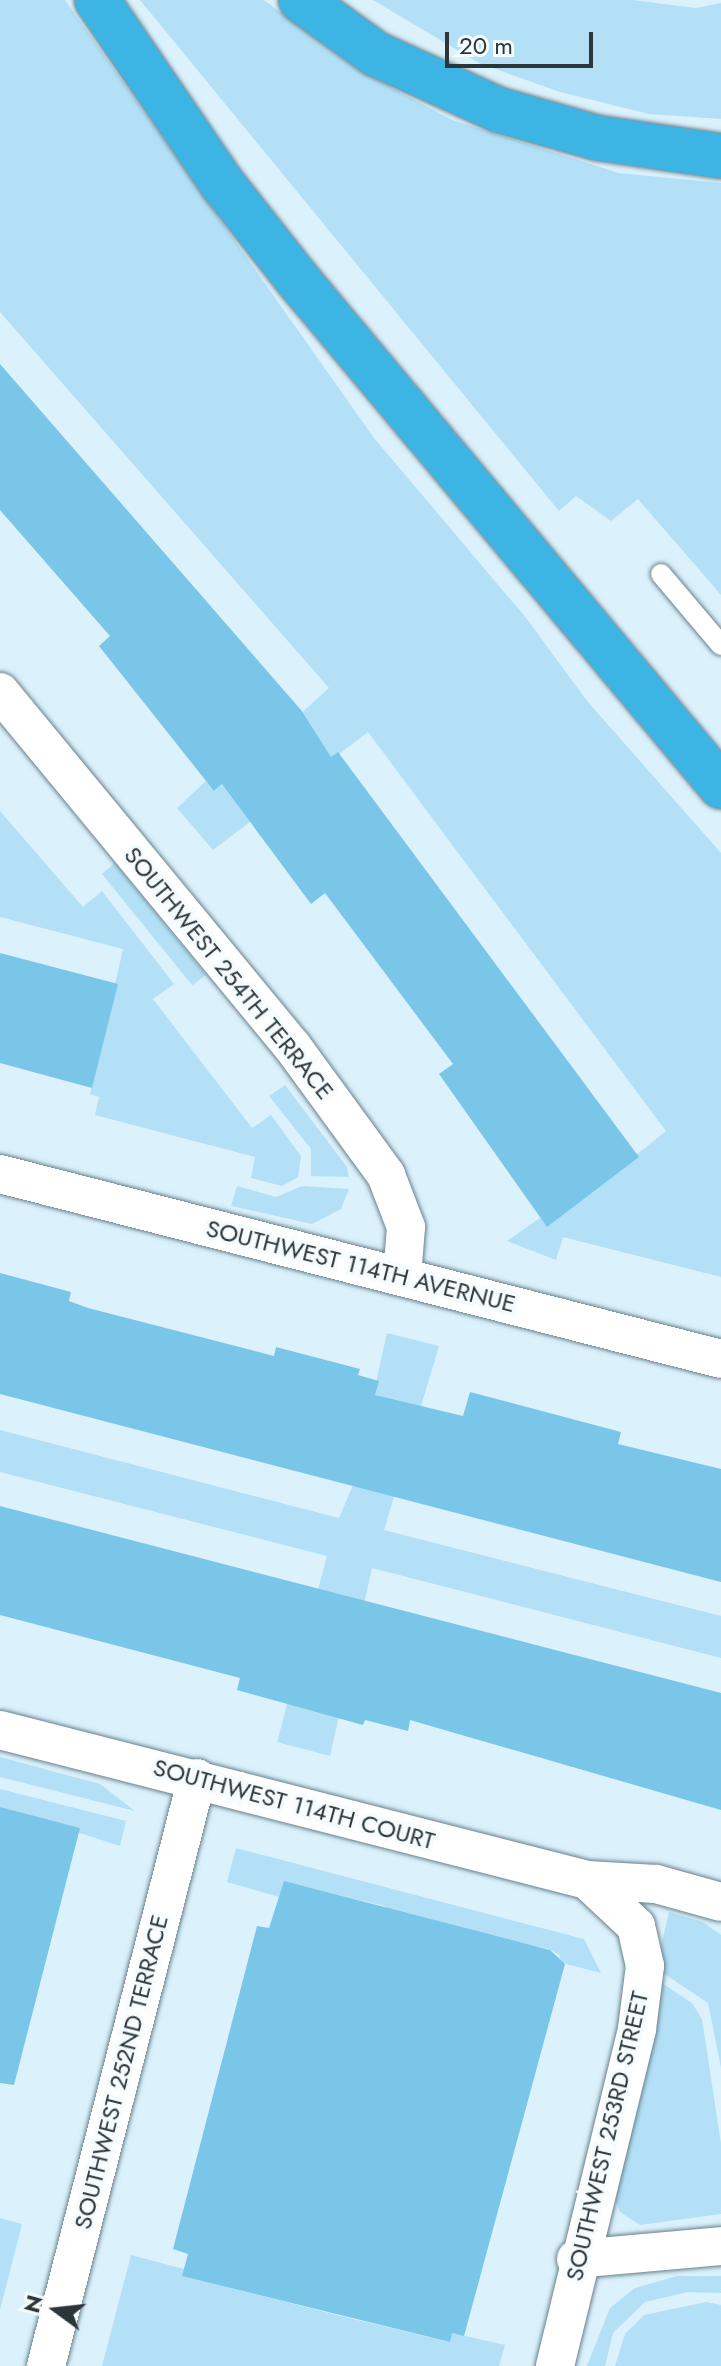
<!DOCTYPE html>
<html>
<head>
<meta charset="utf-8">
<style>
  body { margin:0 }
  #map { position:relative; width:721px; height:2366px; overflow:hidden; background:#dbf1fc; font-family:Jost,sans-serif }
  div>[style] { position:absolute }
  .green>* { inset:0; background:#b3e0f6; transform-origin:0 0 }
  .building>* { inset:0; background:#79c6e9 }
  .roads { filter:drop-shadow(0 0 2px #68818d) drop-shadow(0 0 2px #68818d) }
  .lane>* { height:20px; margin:-10px; padding:0 10px; transform-origin:10px; border-radius:10px; background:#fff }
  .street>* { height:38px; margin:-19px; padding:0 19px; transform-origin:19px; border-radius:19px; background:#fff }
  .highway>* { height:44px; margin:-22px; padding:0 22px; transform-origin:22px; border-radius:22px; background:#3cb5e5 }
  span { translate:-50% -50%; white-space:nowrap; text-align:center; line-height:1.15; -webkit-text-stroke:8px #f6fcfe; paint-order:stroke }
  .street-label { font-size:24px; color:#2b363b }
  .north { position:absolute; left:16px; top:2270px; width:80px; height:80px; -webkit-text-stroke:6px #f6fcfe; paint-order:stroke; rotate:285deg; font-size:22px; font-weight:700; line-height:32px; text-align:center; color:#2b363b }
  .north::after { content:''; display:block; margin:auto; width:28px; height:36px; background:#2b363b; clip-path:polygon(50% 0,100% 100%,50% 72%,0 100%) }
  .scale { position:absolute; left:445px; top:32px; width:148px; height:36px; box-sizing:border-box; border:4px solid #2b363b; border-top:0; padding-left:10px; font-size:24px; line-height:28px; white-space:nowrap; color:#2b363b; -webkit-text-stroke:6px #f6fcfe; paint-order:stroke }
</style>
</head>
<body>
<div id="map">
  <div class="green">
    <div style="clip-path:polygon(0 0,65px 0,374px 438px,527px 619px,587px 701px,721px 853px,721px 1277px,563px 1237px,556px 1260px,507px 1241px,540px 1218px,548px 1226px,666px 1131px,368px 732px,213px 850px,177px 808px,206px 781px,215px 791px,329px 688px,0 312px)"></div>
    <div style="clip-path:polygon(140px 0,264px 0,357px 69px,452px 120px,619px 173px,721px 183px,721px 595px,638px 499px,611px 521px,576px 496px,559px 511px)"></div>
    <div style="clip-path:polygon(373px 0,632px 0,696px 8px,721px 3px,721px 119px,649px 114px,560px 92px,479px 63px)"></div>
    <div style="clip-path:polygon(0 811px,83px 907px,102px 891px,174px 984px,153px 999px,252px 1128px,271px 1115px,301px 1156px,298px 1177px,282px 1186px,251px 1178px,255px 1157px,95px 1115px,99px 1097px,90px 1094px,123px 949px,0 917px)"></div>
    <div style="left:115px;top:863px;width:144px;height:17px;rotate:51deg"></div>
    <div style="clip-path:polygon(285px 1085px,347px 1167px,349px 1177px,311px 1176px,311px 1149px,269px 1096px)"></div>
    <div style="clip-path:polygon(237px 1186px,276px 1197px,302px 1186px,349px 1189px,341px 1209px,312px 1224px,231px 1206px)"></div>
    <div style="clip-path:polygon(387px 1333px,439px 1346px,384px 1530px,721px 1616px,721px 1658px,372px 1568px,330px 1756px,277px 1742px,327px 1556px,0 1472px,0 1430px,339px 1518px,353px 1485px)"></div>
    <div style="clip-path:polygon(0 1757px,100px 1784px,135px 1811px,0 1777px)"></div>
    <div style="clip-path:polygon(0 1789px,126px 1821px,120px 1846px,0 1807px)"></div>
    <div style="clip-path:polygon(236px 1848px,584px 1939px,601px 1973px,559px 1962px,560px 1955px,549px 1949px,384px 1912px,385px 1906px,284px 1882px,279px 1897px,227px 1882px)"></div>
    <div style="clip-path:polygon(669px 1912px,703px 1922px,721px 1935px,721px 2068px,708px 2003px,663px 1973px,660px 1950px)"></div>
    <div style="clip-path:polygon(663px 1984px,692px 2003px,702px 2019px,721px 2144px,721px 2214px,640px 2225px,620px 2212px,613px 2193px)"></div>
    <div style="clip-path:polygon(0 2218px,22px 2224px,0 2310px)"></div>
    <div style="clip-path:polygon(131px 2255px,184px 2269px,183px 2276px,349px 2318px,449px 2342px,452px 2333px,505px 2345px,499px 2366px,102px 2366px)"></div>
    <div style="clip-path:polygon(677px 2276px,721px 2276px,721px 2293px,688px 2292px,645px 2302px,613px 2333px,605px 2366px,587px 2366px,610px 2308px,635px 2288px)"></div>
    <div style="clip-path:polygon(706px 2302px,721px 2305px,721px 2366px,615px 2366px,625px 2334px,644px 2315px)"></div>
  </div>
  <div class="building">
    <div style="clip-path:polygon(0 364px,301px 710px,331px 757px,338px 752px,639px 1157px,547px 1227px,439px 1074px,453px 1064px,325px 893px,311px 904px,222px 784px,214px 791px,99px 646px,110px 636px,0 510px)"></div>
    <div style="clip-path:polygon(0 953px,118px 984px,92px 1088px,0 1063px)"></div>
    <div style="clip-path:polygon(0 1273px,71px 1292px,69px 1301px,88px 1308px,274px 1356px,276px 1347px,360px 1369px,358px 1375px,379px 1381px,375px 1395px,463px 1416px,470px 1392px,621px 1432px,618px 1444px,721px 1469px,721px 1582px,0 1394px)"></div>
    <div style="clip-path:polygon(0 1506px,721px 1693px,721px 1810px,410px 1720px,408px 1731px,365px 1720px,363px 1725px,237px 1690px,240px 1678px,0 1615px)"></div>
    <div style="clip-path:polygon(0 1807px,80px 1828px,14px 2085px,0 2083px)"></div>
    <div style="clip-path:polygon(284px 1881px,550px 1950px,565px 1964px,464px 2336px,452px 2333px,450px 2342px,182px 2276px,188px 2254px,173px 2249px,257px 1926px,269px 1928px)"></div>
  </div>
  <div class="roads">
    <div class="lane">
      <div style="left:661px;top:574px;width:93px;rotate:49.8deg"></div>
    </div>
    <div class="street">
      <div style="left:0;top:692px;width:459px;rotate:50.5deg"></div>
      <div style="left:292px;top:1046px;width:160px;rotate:53.9deg"></div>
      <div style="left:386px;top:1175px;width:56px;rotate:69deg"></div>
      <div style="left:406px;top:1227px;width:50px;rotate:94.6deg"></div>
      <div style="left:0;top:1174px;width:744px;rotate:14.39deg"></div>
      <div style="left:0;top:1730px;width:606px;rotate:14.33deg"></div>
      <div style="left:587px;top:1880px;width:69px;rotate:3.3deg"></div>
      <div style="left:656px;top:1884px;width:67px;rotate:15.5deg"></div>
      <div style="left:576px;top:2259px;width:146px;rotate:-5.1deg"></div>
      <div style="left:46px;top:2366px;width:607px;rotate:-75.6deg"></div>
      <div style="left:555px;top:2366px;width:347px;rotate:-76.3deg"></div>
      <div style="left:637px;top:2029px;width:64px;rotate:-82.8deg"></div>
      <div style="left:645px;top:1966px;width:41px;rotate:-102.7deg"></div>
      <div style="left:636px;top:1926px;width:67px;rotate:-136.8deg"></div>
    </div>
    <div class="highway">
      <div style="left:97px;top:0;width:225px;rotate:55.7deg"></div>
      <div style="left:224px;top:186px;width:120px;rotate:51.8deg"></div>
      <div style="left:298px;top:280px;width:660px;rotate:50.11deg"></div>
      <div style="left:301px;top:0;width:92px;rotate:35.8deg"></div>
      <div style="left:376px;top:54px;width:135px;rotate:24.5deg"></div>
      <div style="left:499px;top:110px;width:103px;rotate:15.8deg"></div>
      <div style="left:598px;top:138px;width:124px;rotate:8.3deg"></div>
    </div>
  </div>
  <div class="street-label">
    <span style="left:229px;top:973px;rotate:51deg">SOUTHWEST 254TH TERRACE</span>
    <span style="left:361px;top:1266px;rotate:14deg">SOUTHWEST 114TH AVERNUE</span>
    <span style="left:294px;top:1804px;rotate:15deg">SOUTHWEST 114TH COURT</span>
    <span style="left:121px;top:2072px;rotate:-76deg">SOUTHWEST 252ND TERRACE</span>
    <span style="left:607px;top:2136px;rotate:-77deg">SOUTHWEST 253RD STREET</span>
  </div>
  <div class="north">N</div>
  <div class="scale">20 m</div>
</div>
</body>
</html>
